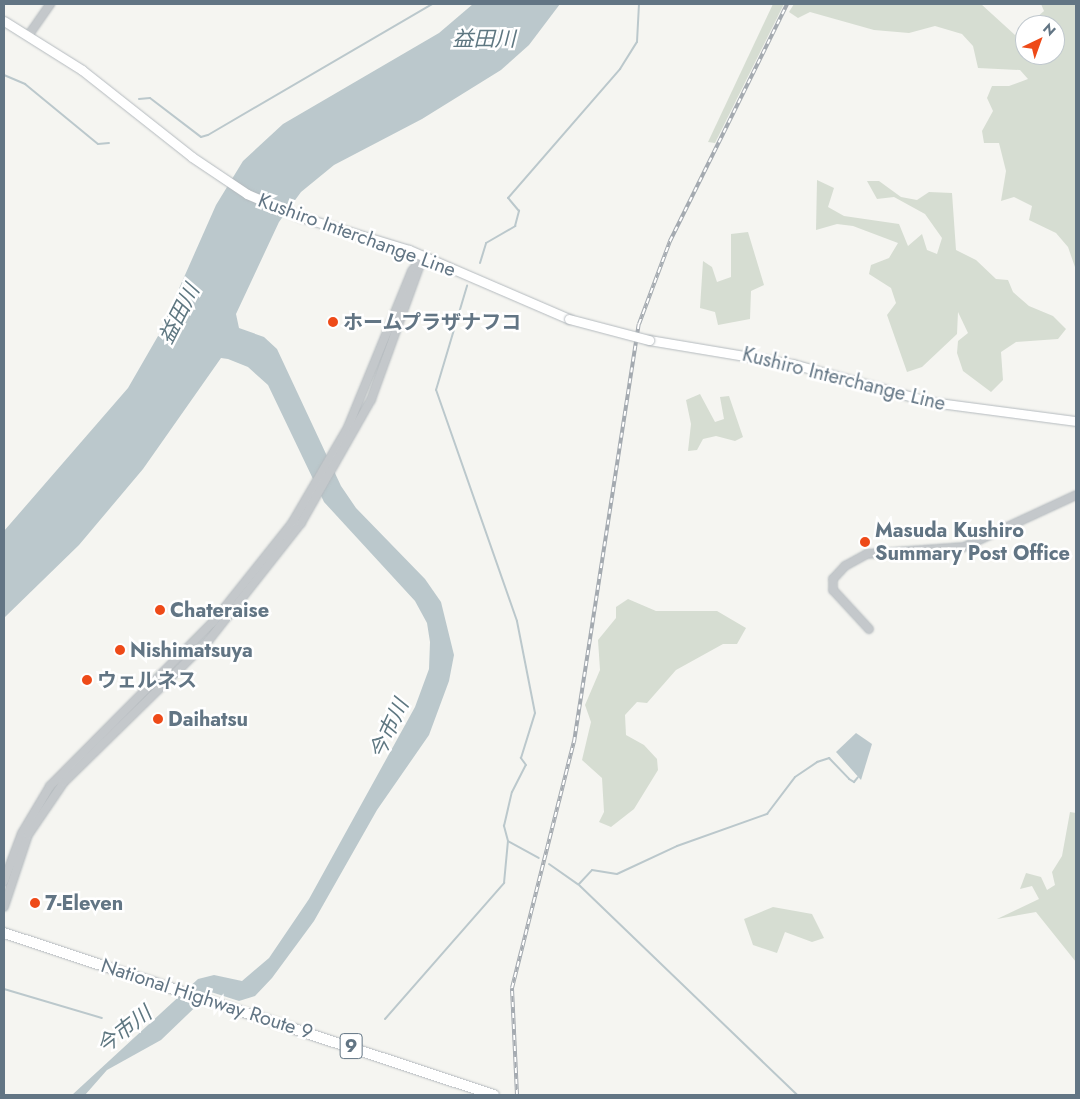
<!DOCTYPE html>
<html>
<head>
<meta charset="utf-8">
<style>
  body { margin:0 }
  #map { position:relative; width:1080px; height:1099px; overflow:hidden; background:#f5f5f1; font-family:Jost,"Noto Sans JP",sans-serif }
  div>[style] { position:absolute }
  .green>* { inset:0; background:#d6ddd2 }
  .water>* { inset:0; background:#bbc8cc }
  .stream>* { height:2px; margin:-1px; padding:0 1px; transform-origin:1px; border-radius:1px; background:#bbc8cc }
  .roads { filter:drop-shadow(0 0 1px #b4babe) drop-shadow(0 0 1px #b4babe) }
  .tertiary>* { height:8px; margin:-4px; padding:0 4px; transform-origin:4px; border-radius:4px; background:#c4c8cb }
  .secondary>* { height:9px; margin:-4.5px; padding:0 4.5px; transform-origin:4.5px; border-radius:4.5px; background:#fff }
  .trunk>* { height:10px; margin:-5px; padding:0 5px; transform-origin:5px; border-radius:5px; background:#fff }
  .rail>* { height:4px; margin-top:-2px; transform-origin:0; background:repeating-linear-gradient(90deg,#fff 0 5.5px,#a4aab0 0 11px); box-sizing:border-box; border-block:1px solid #a4aab0 }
  .bridges { filter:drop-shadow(0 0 1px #b4babe) drop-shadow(0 0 1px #b4babe) }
  .secondary-bridge>* { height:9px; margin:-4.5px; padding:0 4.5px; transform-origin:4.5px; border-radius:4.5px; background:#fff }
  .dots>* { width:14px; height:14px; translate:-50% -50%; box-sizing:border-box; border:2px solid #fff; border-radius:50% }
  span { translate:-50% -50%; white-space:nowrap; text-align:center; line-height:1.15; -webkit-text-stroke:5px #fff; paint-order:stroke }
  .shield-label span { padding:1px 4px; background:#fff; border:1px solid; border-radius:4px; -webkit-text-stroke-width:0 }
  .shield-label { font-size:19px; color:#627584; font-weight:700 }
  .street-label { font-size:20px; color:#627584 }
  .poi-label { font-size:20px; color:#627584; font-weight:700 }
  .left { translate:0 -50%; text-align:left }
  .water-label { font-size:21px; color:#5e7781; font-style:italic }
  .frame { position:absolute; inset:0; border:5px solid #627584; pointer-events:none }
  .north { position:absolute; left:1015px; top:15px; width:50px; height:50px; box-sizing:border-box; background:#fff; border:1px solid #c0c8ce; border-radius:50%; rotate:42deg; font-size:14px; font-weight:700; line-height:20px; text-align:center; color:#627584 }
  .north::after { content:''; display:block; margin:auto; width:18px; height:22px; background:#ee4a18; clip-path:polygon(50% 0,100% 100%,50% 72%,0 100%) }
</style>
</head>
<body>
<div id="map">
  <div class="green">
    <div style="clip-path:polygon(773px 4px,784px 4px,715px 143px,708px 142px)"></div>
    <div style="clip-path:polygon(794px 4px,981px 4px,1015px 35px,1025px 27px,1025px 55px,1055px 55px,1055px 25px,1028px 25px,1044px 11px,1041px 4px,1076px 4px,1076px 270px,1068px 247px,1056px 233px,1029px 220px,1032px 206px,1014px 197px,1001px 201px,1006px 171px,999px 143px,984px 143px,982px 131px,993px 111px,987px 98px,992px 86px,1009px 86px,1028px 79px,1020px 70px,978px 68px,973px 46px,962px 34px,935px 26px,909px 33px,874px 30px,810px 12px,798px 18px,789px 12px)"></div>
    <div style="clip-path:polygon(817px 180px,834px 188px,828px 207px,844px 216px,899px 224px,908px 246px,922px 234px,927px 250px,937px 254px,942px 238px,925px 214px,894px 197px,877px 199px,867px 181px,879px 181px,901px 197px,917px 200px,929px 192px,952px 193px,956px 250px,976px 260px,996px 279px,1008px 280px,1013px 292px,1029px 306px,1053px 316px,1066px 329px,1058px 339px,1016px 342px,1001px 352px,1003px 380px,991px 392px,963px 371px,957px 353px,958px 341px,968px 333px,958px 312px,957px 334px,922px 367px,907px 372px,887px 315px,896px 303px,891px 288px,869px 274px,871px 265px,889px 258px,898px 243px,853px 226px,837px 224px,816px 230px)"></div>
    <div style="clip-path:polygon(748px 232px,764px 285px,751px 291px,750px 319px,718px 325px,715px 312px,700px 308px,703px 261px,712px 267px,717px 282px,731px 277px,731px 234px)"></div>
    <div style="clip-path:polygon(700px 394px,715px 422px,724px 419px,720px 397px,729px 396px,743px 437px,735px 441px,716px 436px,703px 439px,697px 450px,688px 451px,691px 424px,686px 400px)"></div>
    <div style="clip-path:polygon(628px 599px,656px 611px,717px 611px,746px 628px,737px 644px,723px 644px,676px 670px,647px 703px,637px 702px,625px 715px,626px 735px,644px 745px,657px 759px,658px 770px,634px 809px,611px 827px,599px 822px,604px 812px,602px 778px,582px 760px,591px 722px,585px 705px,600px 670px,598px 640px,616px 618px,616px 607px)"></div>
    <div style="clip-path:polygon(1070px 812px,1076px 813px,1076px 962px,1036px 912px,997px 919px,1039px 899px,1032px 886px,1020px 889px,1026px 873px,1041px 877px,1047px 890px,1055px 885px,1052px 872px,1062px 856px)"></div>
    <div style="clip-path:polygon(773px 907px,812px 914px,824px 938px,812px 942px,785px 932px,777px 953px,753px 945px,744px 919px)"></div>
  </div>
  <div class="water">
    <div style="clip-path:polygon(473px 4px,560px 4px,529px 45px,501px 70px,422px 119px,334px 165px,301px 192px,279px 222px,236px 314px,239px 328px,264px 337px,277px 349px,341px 486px,356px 508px,425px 579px,441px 602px,454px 655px,449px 681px,429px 735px,377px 810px,314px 921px,272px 978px,255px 996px,239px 1001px,211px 992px,161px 1040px,107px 1070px,85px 1095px,72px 1095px,198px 979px,214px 975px,242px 981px,269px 958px,309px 899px,415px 707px,429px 669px,430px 642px,427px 623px,415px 601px,324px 502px,268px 385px,248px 367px,228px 359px,221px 358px,143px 469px,79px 545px,4px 618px,4px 531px,128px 388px,158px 336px,216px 205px,243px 161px,283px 124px,439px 33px)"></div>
    <div style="clip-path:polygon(856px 733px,872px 744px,861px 780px,836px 752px)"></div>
  </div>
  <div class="stream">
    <div style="left:4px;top:75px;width:23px;rotate:23deg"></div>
    <div style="left:25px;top:84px;width:94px;rotate:39.4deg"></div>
    <div style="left:98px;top:144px;width:11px;rotate:-5deg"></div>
    <div style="left:139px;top:99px;width:11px;rotate:-5deg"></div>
    <div style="left:150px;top:98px;width:64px;rotate:37.4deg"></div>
    <div style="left:201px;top:137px;width:7px;rotate:-16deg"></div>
    <div style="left:208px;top:135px;width:259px;rotate:-30.3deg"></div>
    <div style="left:480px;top:263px;width:21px;rotate:-73deg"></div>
    <div style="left:486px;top:243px;width:34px;rotate:-30deg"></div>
    <div style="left:515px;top:226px;width:16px;rotate:-75deg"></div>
    <div style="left:519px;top:211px;width:17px;rotate:-130deg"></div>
    <div style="left:508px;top:198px;width:171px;rotate:-49deg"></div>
    <div style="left:620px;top:69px;width:32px;rotate:-58deg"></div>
    <div style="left:637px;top:42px;width:38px;rotate:-87deg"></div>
    <div style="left:508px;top:841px;width:35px;rotate:29deg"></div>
    <div style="left:549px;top:864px;width:35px;rotate:35deg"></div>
    <div style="left:578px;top:884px;width:304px;rotate:43.9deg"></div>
    <div style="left:579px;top:884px;width:19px;rotate:-47deg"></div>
    <div style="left:592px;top:870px;width:25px;rotate:9deg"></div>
    <div style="left:617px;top:874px;width:66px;rotate:-25deg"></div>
    <div style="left:677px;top:846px;width:96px;rotate:-19.6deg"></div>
    <div style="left:767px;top:814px;width:46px;rotate:-52.9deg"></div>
    <div style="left:795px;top:777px;width:27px;rotate:-34deg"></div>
    <div style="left:817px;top:762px;width:13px;rotate:-18deg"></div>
    <div style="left:829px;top:758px;width:29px;rotate:46deg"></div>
    <div style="left:849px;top:779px;width:6px;rotate:31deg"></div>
    <div style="left:854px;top:782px;width:6px;rotate:-51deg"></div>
    <div style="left:4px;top:989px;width:102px;rotate:16.5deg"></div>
    <div style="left:385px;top:1019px;width:181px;rotate:-48.8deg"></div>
    <div style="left:504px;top:883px;width:42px;rotate:-84.6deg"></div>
    <div style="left:508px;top:841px;width:16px;rotate:-105deg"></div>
    <div style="left:504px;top:826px;width:35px;rotate:-77deg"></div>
    <div style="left:512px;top:792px;width:30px;rotate:-63deg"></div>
    <div style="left:526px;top:765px;width:9px;rotate:-126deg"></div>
    <div style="left:521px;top:758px;width:47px;rotate:-72.7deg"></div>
    <div style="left:535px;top:713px;width:94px;rotate:-101.1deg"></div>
    <div style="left:517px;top:621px;width:245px;rotate:-109.3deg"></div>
    <div style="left:436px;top:390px;width:109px;rotate:-73.4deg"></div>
  </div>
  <div class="roads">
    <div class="tertiary">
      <div style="left:28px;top:36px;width:39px;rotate:-55deg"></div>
      <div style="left:869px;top:629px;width:53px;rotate:-132.7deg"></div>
      <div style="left:833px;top:590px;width:11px;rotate:-90deg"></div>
      <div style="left:833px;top:579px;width:18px;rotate:-47deg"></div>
      <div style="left:845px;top:566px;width:25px;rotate:-29deg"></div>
      <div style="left:867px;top:554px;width:97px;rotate:-4.1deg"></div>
      <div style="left:964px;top:547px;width:123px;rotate:-24.9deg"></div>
      <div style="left:4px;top:881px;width:51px;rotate:-69.4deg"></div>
      <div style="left:22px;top:833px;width:55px;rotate:-59.2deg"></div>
      <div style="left:50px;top:786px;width:231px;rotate:-45.2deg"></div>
      <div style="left:213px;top:622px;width:127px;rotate:-51.4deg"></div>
      <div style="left:292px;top:523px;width:111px;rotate:-59.7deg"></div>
      <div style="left:348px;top:427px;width:169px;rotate:-67.7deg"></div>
      <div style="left:412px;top:271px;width:19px;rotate:-54deg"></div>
      <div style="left:4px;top:907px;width:76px;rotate:-71.6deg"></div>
      <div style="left:28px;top:835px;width:64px;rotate:-55.8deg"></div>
      <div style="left:64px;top:782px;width:203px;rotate:-44.4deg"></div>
      <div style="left:209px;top:640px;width:149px;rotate:-51.8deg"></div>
      <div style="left:301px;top:523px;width:142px;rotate:-60.4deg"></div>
      <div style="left:371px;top:400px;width:153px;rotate:-70.1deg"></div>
    </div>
    <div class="secondary">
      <div style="left:4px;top:21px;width:92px;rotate:32.1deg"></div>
      <div style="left:82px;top:70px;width:140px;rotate:38.3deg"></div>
      <div style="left:192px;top:157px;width:66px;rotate:33.9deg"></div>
      <div style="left:247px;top:194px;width:59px;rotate:23.1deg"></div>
      <div style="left:301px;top:217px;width:113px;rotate:17deg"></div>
      <div style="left:409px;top:250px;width:174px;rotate:23.3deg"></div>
      <div style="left:649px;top:340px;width:146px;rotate:9.5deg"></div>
      <div style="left:793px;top:364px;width:143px;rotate:15.4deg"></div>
      <div style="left:931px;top:402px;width:146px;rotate:7.5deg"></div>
    </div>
    <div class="trunk">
      <div style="left:4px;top:933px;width:516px;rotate:18.29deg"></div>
    </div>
  </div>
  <div class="rail">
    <div style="left:517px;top:1095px;width:107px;rotate:-92.7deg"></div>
    <div style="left:512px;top:988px;width:254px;rotate:-75.9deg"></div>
    <div style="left:574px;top:742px;width:423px;rotate:-81.2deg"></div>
    <div style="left:639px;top:324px;width:89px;rotate:-69.5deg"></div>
    <div style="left:670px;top:241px;width:264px;rotate:-63.7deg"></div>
  </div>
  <div class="bridges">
    <div class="secondary-bridge">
      <div style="left:569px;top:319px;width:83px;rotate:14.7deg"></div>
    </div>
  </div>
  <div class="dots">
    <div style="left:333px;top:322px;background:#ee4a18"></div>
    <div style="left:865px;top:542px;background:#ee4a18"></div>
    <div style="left:160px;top:610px;background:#ee4a18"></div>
    <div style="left:120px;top:650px;background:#ee4a18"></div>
    <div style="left:87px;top:680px;background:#ee4a18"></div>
    <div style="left:158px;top:719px;background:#ee4a18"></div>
    <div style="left:35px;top:903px;background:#ee4a18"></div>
  </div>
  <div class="shield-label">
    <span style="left:351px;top:1046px">9</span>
  </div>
  <div class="street-label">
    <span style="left:357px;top:235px;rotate:20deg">Kushiro Interchange Line</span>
    <span style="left:844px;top:379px;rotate:14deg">Kushiro Interchange Line</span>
    <span style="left:207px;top:999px;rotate:18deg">National Highway Route 9</span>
  </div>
  <div class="poi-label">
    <span class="left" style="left:343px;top:322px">ホームプラザナフコ</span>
    <span class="left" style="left:875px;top:542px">Masuda Kushiro<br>Summary Post Office</span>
    <span class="left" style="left:170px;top:610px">Chateraise</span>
    <span class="left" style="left:130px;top:650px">Nishimatsuya</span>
    <span class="left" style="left:97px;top:680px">ウェルネス</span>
    <span class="left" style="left:168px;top:719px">Daihatsu</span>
    <span class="left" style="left:45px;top:903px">7-Eleven</span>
  </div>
  <div class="water-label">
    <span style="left:484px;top:39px">益田川</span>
    <span style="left:179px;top:314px;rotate:-63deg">益田川</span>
    <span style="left:389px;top:729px;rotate:-65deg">今市川</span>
    <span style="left:124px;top:1030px;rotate:-38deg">今市川</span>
  </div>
  <div class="frame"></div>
  <div class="north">N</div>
</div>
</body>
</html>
